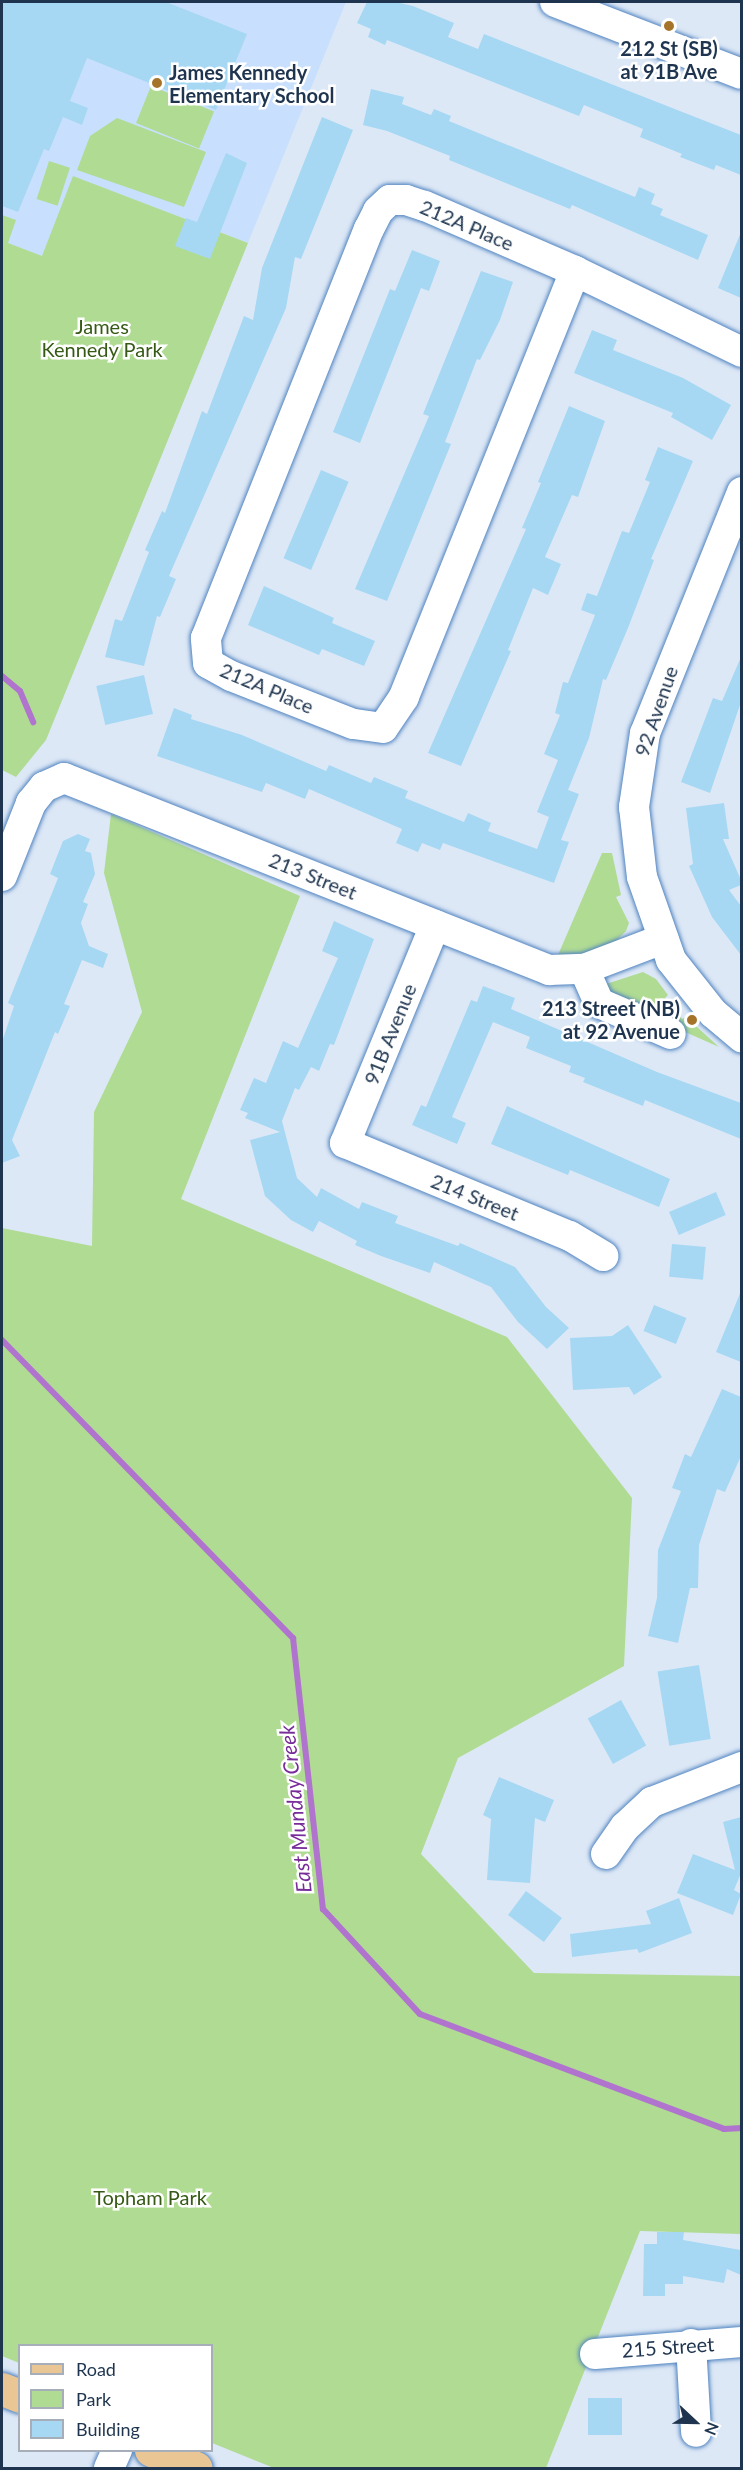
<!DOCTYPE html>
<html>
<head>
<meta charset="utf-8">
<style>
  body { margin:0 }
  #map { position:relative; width:743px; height:2470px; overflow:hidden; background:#dde8f6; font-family:Lato,sans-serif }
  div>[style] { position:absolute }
  .built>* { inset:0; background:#c8e0fd }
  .green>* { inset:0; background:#b0db93; transform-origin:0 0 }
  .stream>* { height:6px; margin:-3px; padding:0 3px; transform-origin:3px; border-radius:3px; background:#b073ce }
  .building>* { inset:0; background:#a6d8f4; transform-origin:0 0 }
  .roads { filter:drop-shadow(0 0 2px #4f83c0) drop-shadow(0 0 2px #4f83c0) }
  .minor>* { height:30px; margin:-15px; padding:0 15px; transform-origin:15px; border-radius:15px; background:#fff }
  .major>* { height:33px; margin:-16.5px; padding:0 16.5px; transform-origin:16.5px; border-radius:16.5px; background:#e9c694 }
  .dots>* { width:16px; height:16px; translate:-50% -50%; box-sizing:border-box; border:3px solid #fff; border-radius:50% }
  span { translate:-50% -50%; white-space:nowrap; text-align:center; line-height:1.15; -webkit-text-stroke:5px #fff; paint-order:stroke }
  .poi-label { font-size:20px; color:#1f354f; font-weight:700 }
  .left { translate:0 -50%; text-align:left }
  .right { translate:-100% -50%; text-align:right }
  .street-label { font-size:20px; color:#1f354f }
  .park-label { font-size:20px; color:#365a15 }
  .water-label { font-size:21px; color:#782c99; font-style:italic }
  .frame { position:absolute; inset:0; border:3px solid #1f354f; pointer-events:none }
  .legend { position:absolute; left:18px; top:2344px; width:195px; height:108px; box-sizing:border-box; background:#fff; border:2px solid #a5aeb9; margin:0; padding:8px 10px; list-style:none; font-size:18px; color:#1f354f }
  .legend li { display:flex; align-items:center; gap:12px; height:30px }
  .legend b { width:30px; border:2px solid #a5aeb9 }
  .north { position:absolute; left:665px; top:2392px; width:60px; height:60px; -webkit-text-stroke:4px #fff; paint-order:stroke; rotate:112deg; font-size:16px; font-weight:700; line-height:24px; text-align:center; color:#1f354f }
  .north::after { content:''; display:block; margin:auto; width:21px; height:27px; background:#1f354f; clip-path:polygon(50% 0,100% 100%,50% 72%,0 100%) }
</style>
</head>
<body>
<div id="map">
  <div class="built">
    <div style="clip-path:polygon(2px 2px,346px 2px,248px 243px,74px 177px,43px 257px,2px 241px)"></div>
  </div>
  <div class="green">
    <div style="left:151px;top:86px;width:68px;height:40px;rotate:22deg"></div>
    <div style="clip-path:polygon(117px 118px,206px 152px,184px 207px,77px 170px,90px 136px)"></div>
    <div style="left:49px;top:161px;width:22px;height:40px;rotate:18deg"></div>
    <div style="clip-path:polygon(73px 176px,248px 243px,46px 740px,16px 777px,2px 770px,2px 215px,16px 220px,8px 243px,42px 256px)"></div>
    <div style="clip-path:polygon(111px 814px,300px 896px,181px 1199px,507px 1337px,632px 1498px,624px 1666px,458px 1758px,421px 1854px,534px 1973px,741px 1976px,741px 2234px,640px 2231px,546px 2468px,274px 2468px,212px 2443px,212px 2346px,20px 2346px,19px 2363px,2px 2356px,2px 1228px,92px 1246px,94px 1112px,142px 1012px,104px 873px)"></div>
    <div style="clip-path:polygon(602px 853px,612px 853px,621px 895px,616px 897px,629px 923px,626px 931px,614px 943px,574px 957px,558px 955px)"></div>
    <div style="clip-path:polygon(643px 972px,656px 979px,668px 995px,665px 998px,682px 1019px,686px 1017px,719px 1047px,613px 1000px,603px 985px)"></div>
  </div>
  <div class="stream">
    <div style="left:2px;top:676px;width:23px;rotate:40deg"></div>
    <div style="left:20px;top:691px;width:34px;rotate:67deg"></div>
    <div style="left:2px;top:1340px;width:417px;rotate:45.7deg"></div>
    <div style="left:293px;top:1638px;width:273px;rotate:83.7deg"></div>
    <div style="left:323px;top:1909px;width:143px;rotate:47.3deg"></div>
    <div style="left:420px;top:2014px;width:325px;rotate:20.7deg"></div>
    <div style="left:724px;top:2129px;width:18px;rotate:-3deg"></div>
  </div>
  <div class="building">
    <div style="clip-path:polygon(2px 2px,166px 2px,247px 34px,216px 110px,87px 58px,70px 101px,88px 108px,82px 125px,63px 117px,49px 151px,44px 149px,18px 212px,2px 206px)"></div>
    <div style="clip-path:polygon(367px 2px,395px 2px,413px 6px,454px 23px,448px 37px,478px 49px,484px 34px,741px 135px,741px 175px,716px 165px,714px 170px,680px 157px,682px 154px,640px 137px,643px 129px,584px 105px,579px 116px,387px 40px,385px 45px,368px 37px,371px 29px,357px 23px)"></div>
    <div style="clip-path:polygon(371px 89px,404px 97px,402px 104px,431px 115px,434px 109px,451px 116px,449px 121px,635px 197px,639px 187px,655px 194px,651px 204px,663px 209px,660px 215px,708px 235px,698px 260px,572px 205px,570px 209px,449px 160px,450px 156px,387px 131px,363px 125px)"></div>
    <div style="clip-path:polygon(322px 117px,353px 130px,301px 259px,295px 257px,286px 308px,169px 576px,176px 579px,160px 617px,157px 616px,144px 666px,105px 657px,115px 619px,122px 621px,149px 552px,145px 550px,162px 511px,165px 513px,202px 411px,207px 414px,244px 316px,253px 320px,262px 268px)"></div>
    <div style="clip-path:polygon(226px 153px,247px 163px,210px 259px,175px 246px,186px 218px,197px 222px)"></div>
    <div style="clip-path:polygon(741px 232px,741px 298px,718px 288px)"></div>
    <div style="clip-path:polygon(412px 250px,440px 261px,429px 291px,421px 288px,360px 443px,333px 432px,390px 289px,395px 291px)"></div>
    <div style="clip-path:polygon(481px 271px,513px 282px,500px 320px,480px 360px,477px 359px,445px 442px,451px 444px,387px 601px,355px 589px,429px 416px,423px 414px)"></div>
    <div style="clip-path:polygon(592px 330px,617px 340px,613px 350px,683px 378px,731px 405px,712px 440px,671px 417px,673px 413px,574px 373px)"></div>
    <div style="clip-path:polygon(569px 406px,605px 421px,578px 497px,572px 495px,545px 557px,561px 564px,548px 595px,533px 588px,508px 650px,511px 651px,461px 766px,428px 753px,526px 529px,522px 528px,541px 483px,538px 482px)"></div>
    <div style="clip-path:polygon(658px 447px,693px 461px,651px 559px,654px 560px,628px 628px,606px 680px,603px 679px,589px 738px,568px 790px,579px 794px,561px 840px,569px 842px,554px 883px,443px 843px,440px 850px,422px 843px,418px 852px,396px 843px,402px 829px,309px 789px,305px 799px,266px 783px,262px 792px,157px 756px,174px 708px,192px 715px,191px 719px,242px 735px,326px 771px,329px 765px,371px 783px,374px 777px,408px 791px,405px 798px,464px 822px,468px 813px,491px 823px,488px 831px,537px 849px,549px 817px,537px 812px,558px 760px,544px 754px,560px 715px,555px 713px,563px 682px,568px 683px,595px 615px,581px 610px,587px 593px,597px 596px,622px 531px,629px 533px,650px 482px,645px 480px)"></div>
    <div style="left:321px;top:470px;width:30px;height:96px;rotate:23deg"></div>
    <div style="clip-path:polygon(264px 586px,334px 618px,332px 623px,375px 641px,364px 666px,322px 649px,319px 655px,248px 625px)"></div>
    <div style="clip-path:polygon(741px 657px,741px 702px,710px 793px,681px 782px,713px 698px,722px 701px)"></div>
    <div style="left:144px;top:675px;width:40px;height:49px;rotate:77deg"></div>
    <div style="clip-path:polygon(724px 803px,729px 839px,723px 839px,741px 880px,741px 885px,729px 890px,741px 906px,741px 955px,712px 917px,689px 866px,693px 864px,686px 808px)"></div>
    <div style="clip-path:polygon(78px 834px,90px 839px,85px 851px,91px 853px,95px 874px,83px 902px,88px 904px,81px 923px,89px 946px,108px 954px,103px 968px,82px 960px,64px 1004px,70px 1006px,58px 1034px,55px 1032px,12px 1140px,20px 1156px,2px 1163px,2px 1042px,14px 1006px,8px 1003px,58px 878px,50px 874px,63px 841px)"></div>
    <div style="clip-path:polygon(334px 921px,374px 939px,334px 1045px,330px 1044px,319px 1071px,311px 1067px,299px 1090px,295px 1088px,282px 1121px,297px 1178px,317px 1197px,321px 1188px,359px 1209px,362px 1202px,398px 1216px,395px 1223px,458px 1246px,460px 1243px,515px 1267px,546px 1307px,569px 1328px,547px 1349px,518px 1322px,491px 1287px,434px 1262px,430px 1273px,381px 1256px,355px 1245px,357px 1241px,319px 1221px,313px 1232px,291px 1220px,265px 1196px,250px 1140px,280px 1132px,245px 1118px,248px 1113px,240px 1110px,254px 1078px,266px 1083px,283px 1041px,298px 1048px,338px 958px,322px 951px)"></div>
    <div style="clip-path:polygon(483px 986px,515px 998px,511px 1009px,657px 1072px,741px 1103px,741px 1139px,645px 1100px,643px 1106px,583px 1082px,585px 1078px,569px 1072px,571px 1066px,526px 1048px,530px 1037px,493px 1022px,452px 1117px,466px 1123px,457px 1144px,412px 1125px,421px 1105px,426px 1107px,471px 1000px,477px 1002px)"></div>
    <div style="clip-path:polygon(507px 1106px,670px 1179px,659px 1207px,570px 1170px,568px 1175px,491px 1144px)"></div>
    <div style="left:716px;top:1192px;width:25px;height:51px;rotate:67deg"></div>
    <div style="left:672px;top:1244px;width:34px;height:33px;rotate:5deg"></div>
    <div style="clip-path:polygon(741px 1291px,741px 1362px,716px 1352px)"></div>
    <div style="left:654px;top:1305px;width:35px;height:28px;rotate:22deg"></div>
    <div style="clip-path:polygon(628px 1325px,662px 1377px,634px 1395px,629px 1387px,573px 1390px,570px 1338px,612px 1336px)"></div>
    <div style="clip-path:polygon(722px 1389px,741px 1397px,741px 1456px,725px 1492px,717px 1489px,699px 1545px,698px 1588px,690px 1588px,678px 1643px,648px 1636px,657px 1598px,658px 1550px,681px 1491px,672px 1488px,685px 1454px,691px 1457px)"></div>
    <div style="left:699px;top:1665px;width:75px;height:42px;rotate:81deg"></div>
    <div style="left:621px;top:1700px;width:52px;height:38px;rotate:61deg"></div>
    <div style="clip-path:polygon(499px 1777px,554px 1800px,545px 1822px,535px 1818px,530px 1883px,487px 1880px,491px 1819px,483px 1815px)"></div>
    <div style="clip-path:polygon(741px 1817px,741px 1873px,734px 1890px,741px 1894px,733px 1915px,677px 1893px,693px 1854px,735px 1870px,723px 1822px)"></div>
    <div style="left:526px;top:1891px;width:45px;height:30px;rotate:37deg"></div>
    <div style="clip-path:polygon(679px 1898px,692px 1933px,639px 1953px,637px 1949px,572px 1957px,570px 1934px,651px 1924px,646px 1911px)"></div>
    <div style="clip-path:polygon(657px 2232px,684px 2232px,683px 2240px,741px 2250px,741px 2275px,727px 2269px,724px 2283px,683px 2276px,683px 2284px,665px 2284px,665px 2296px,643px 2296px,644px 2244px,657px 2244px)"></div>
    <div style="left:588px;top:2398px;width:34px;height:37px"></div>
  </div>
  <div class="roads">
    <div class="minor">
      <div style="left:555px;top:2px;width:200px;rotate:21.1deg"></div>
      <div style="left:575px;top:271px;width:459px;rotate:111.9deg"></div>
      <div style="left:404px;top:697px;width:37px;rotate:124deg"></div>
      <div style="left:383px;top:728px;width:30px;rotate:-172deg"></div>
      <div style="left:353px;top:724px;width:131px;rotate:-158.5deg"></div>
      <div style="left:231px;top:676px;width:26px;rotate:-151deg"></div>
      <div style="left:208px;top:663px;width:25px;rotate:-95deg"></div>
      <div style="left:206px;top:638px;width:440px;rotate:-68.3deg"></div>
      <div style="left:369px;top:229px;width:20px;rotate:-63deg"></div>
      <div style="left:378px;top:211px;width:16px;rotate:-43deg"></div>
      <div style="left:390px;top:200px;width:16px"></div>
      <div style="left:406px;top:200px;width:20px;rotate:18deg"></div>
      <div style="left:425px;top:206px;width:163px;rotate:23.4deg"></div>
      <div style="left:575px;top:271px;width:186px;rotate:25.9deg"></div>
      <div style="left:742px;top:492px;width:260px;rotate:111.9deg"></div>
      <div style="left:645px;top:733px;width:75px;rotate:98.5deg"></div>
      <div style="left:634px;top:807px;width:70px;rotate:83.5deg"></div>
      <div style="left:642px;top:877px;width:88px;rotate:70.7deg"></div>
      <div style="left:671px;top:960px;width:68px;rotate:51.6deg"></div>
      <div style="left:713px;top:1013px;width:38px;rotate:40deg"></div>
      <div style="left:2px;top:876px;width:79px;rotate:-68.3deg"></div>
      <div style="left:31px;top:803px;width:21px;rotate:-51deg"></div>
      <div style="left:44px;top:787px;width:22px;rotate:-24deg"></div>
      <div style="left:64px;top:778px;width:522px;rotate:21.6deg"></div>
      <div style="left:549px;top:970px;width:35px;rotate:-2deg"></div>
      <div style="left:584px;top:969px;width:85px;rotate:-20.8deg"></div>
      <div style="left:435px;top:925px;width:236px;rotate:112.4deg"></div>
      <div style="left:345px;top:1143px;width:243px;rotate:22.5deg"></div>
      <div style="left:570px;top:1236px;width:39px;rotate:31deg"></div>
      <div style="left:584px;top:969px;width:37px;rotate:66deg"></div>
      <div style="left:599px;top:1003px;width:78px;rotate:23.3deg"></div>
      <div style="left:606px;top:1854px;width:33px;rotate:-55deg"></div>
      <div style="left:625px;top:1827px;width:37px;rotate:-43deg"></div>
      <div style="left:652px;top:1802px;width:97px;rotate:-21.3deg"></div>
      <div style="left:691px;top:2344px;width:88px;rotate:86.7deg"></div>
      <div style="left:595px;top:2354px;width:147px;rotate:-4.7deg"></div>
      <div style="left:109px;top:2468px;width:20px;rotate:-66deg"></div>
    </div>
    <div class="major">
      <div style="left:2px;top:2389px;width:19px;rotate:21deg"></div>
      <div style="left:151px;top:2450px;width:48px;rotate:21.8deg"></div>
    </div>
  </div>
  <div class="dots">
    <div style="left:669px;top:26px;background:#a5742a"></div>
    <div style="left:157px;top:83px;background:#a5742a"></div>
    <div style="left:692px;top:1020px;background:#a5742a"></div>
  </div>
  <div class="poi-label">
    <span style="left:669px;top:60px">212 St (SB)<br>at 91B Ave</span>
    <span class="left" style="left:169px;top:84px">James Kennedy<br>Elementary School</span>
    <span class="right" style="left:680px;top:1020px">213 Street (NB)<br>at 92 Avenue</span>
  </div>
  <div class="street-label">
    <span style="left:467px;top:225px;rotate:23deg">212A Place</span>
    <span style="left:267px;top:688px;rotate:23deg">212A Place</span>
    <span style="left:656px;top:711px;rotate:-71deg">92 Avenue</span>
    <span style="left:313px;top:876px;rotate:22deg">213 Street</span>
    <span style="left:390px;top:1034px;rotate:-68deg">91B Avenue</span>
    <span style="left:475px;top:1197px;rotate:22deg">214 Street</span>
    <span style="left:668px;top:2347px;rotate:-4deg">215 Street</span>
  </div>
  <div class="park-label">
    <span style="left:102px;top:338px">James<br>Kennedy Park</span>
    <span style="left:150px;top:2197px">Topham Park</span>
  </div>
  <div class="water-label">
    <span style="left:295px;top:1809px;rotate:-96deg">East Munday Creek</span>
  </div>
  <div class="frame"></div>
  <ul class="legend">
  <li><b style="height:8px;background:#e9c694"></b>Road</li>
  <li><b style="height:16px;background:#b0db93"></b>Park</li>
  <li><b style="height:16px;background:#a6d8f4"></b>Building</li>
  </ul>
  <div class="north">N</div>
</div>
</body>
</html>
